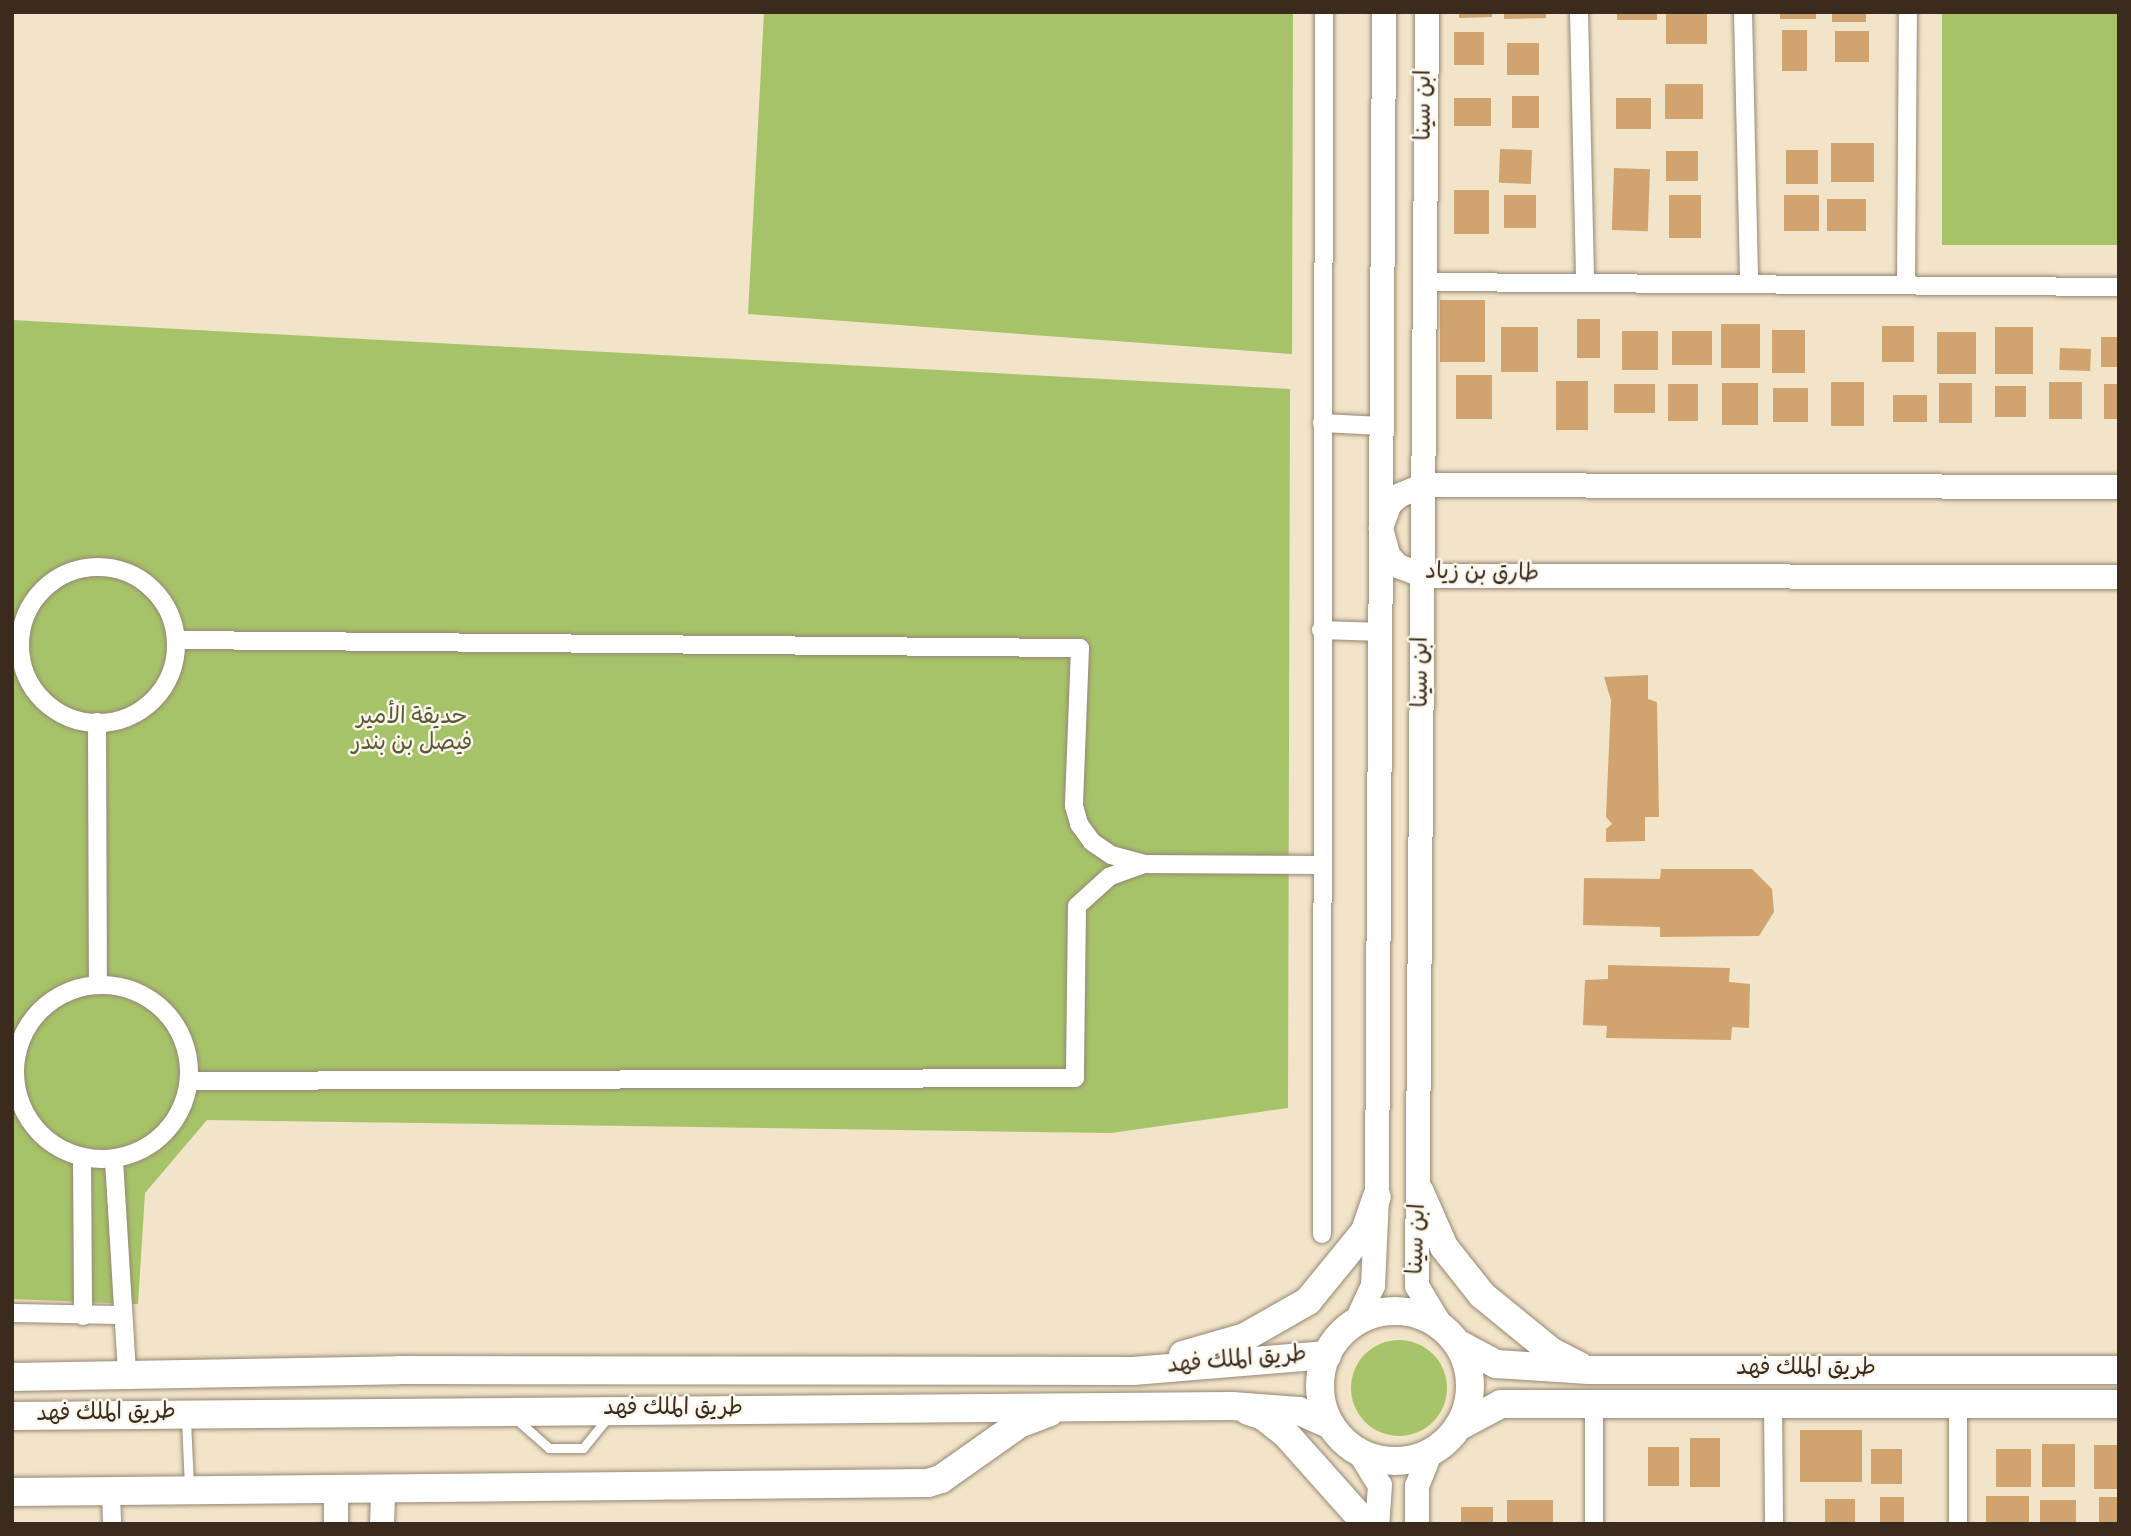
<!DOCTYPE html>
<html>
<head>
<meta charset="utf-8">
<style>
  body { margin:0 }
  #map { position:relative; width:2131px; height:1536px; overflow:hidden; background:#f2e4c9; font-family:"Gochi Hand","Playpen Sans Arabic",sans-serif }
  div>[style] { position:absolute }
  .green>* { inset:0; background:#a7c369; transform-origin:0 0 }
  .round { border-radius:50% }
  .building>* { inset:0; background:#d1a36e; transform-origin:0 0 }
  .roads { filter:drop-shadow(0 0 2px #968774) drop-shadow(0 0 2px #968774) }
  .lane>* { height:9px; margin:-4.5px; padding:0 4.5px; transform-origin:4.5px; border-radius:4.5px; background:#fff }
  .street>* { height:18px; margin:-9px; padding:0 9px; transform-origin:9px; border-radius:9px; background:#fff }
  .street>.ring { margin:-9px; padding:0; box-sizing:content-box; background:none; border:18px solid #fff; border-radius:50% }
  .secondary>* { height:24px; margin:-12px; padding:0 12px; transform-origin:12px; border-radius:12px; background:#fff }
  .primary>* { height:28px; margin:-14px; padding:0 14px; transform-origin:14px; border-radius:14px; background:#fff }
  .primary>.ring { margin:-14px; padding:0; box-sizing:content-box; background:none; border:28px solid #fff; border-radius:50% }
  span { translate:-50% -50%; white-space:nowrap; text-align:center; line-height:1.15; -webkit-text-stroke:5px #fbf7ec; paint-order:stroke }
  .street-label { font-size:23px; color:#3b2a1e }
  .park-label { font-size:23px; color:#5b5834 }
  .frame { position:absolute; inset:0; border:14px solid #3b2a1e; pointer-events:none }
</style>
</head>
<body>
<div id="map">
  <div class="green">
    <div style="clip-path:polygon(764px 12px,1293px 12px,1292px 354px,748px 314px)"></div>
    <div style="left:1942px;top:12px;width:177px;height:233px"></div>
    <div style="clip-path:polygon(12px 320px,1290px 389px,1288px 1108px,1111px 1133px,207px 1120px,145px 1193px,138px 1304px,12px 1299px)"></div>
    <div class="round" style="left:1351px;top:1340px;width:96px;height:96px"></div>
  </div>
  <div class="building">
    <div style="clip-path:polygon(1459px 12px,1492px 12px,1492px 17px,1459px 18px)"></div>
    <div style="clip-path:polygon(1504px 12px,1546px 12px,1546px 18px,1504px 19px)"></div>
    <div style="left:1617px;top:12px;width:40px;height:8px"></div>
    <div style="left:1666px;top:12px;width:41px;height:32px"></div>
    <div style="left:1780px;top:12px;width:36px;height:7px"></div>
    <div style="left:1832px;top:12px;width:34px;height:10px"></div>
    <div style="left:1782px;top:30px;width:25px;height:41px"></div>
    <div style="left:1835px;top:31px;width:34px;height:31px"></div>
    <div style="left:1454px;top:32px;width:30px;height:33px"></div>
    <div style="left:1539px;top:43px;width:32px;height:32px;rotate:90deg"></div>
    <div style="left:1665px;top:84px;width:38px;height:35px"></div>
    <div style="left:1512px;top:96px;width:27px;height:32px"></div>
    <div style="left:1454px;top:98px;width:37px;height:28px"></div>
    <div style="left:1616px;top:98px;width:35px;height:31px"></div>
    <div style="left:1831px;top:143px;width:43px;height:39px"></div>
    <div style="left:1532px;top:150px;width:34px;height:32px;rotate:92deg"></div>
    <div style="left:1786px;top:150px;width:32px;height:34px"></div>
    <div style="left:1666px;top:151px;width:32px;height:30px"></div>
    <div style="left:1614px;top:168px;width:36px;height:62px;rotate:2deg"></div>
    <div style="left:1489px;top:190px;width:44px;height:35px;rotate:90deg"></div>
    <div style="left:1504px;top:195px;width:32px;height:33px"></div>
    <div style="left:1669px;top:195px;width:32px;height:43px"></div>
    <div style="left:1784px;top:195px;width:35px;height:36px"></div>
    <div style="left:1866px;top:199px;width:32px;height:39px;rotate:90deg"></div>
    <div style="left:1440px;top:300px;width:45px;height:62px"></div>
    <div style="left:1577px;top:319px;width:23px;height:39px"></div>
    <div style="left:1760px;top:324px;width:44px;height:39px;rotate:90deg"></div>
    <div style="left:1882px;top:326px;width:32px;height:36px"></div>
    <div style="left:1538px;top:327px;width:45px;height:37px;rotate:90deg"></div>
    <div style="left:2033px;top:327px;width:47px;height:38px;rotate:90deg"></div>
    <div style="left:1772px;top:330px;width:33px;height:43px"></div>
    <div style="left:1622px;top:331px;width:36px;height:39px"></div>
    <div style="left:1712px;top:331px;width:34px;height:40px;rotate:90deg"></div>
    <div style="left:1937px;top:332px;width:39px;height:42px"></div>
    <div style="left:2101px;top:337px;width:18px;height:30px"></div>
    <div style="left:2060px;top:348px;width:31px;height:22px;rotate:2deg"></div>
    <div style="left:1492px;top:375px;width:44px;height:36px;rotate:90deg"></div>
    <div style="left:1556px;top:381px;width:32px;height:49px"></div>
    <div style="left:1831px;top:382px;width:33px;height:44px"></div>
    <div style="left:2049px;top:382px;width:33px;height:37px"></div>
    <div style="left:1722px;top:383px;width:36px;height:42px"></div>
    <div style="left:1939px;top:383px;width:33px;height:40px"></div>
    <div style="left:1614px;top:384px;width:41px;height:29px"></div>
    <div style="left:1668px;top:384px;width:30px;height:37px"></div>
    <div style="left:2104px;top:384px;width:15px;height:35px"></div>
    <div style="left:1995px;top:386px;width:31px;height:31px"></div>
    <div style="left:1773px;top:388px;width:35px;height:34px"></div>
    <div style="left:1893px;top:395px;width:34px;height:27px"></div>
    <div style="clip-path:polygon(1648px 675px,1648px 699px,1657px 702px,1659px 817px,1645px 817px,1645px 841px,1606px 842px,1606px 829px,1612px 824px,1606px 817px,1611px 700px,1604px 677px)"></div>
    <div style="clip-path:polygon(1661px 869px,1752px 869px,1772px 889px,1774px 912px,1759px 936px,1660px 937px,1660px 927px,1583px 925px,1584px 878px,1660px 879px)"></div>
    <div style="clip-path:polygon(1608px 965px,1730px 968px,1729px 982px,1750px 984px,1749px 1028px,1732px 1027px,1731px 1040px,1606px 1038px,1607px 1026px,1583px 1025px,1585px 980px,1608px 979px)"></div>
    <div style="left:1862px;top:1430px;width:52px;height:62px;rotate:90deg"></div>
    <div style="left:1720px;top:1438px;width:49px;height:30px;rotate:90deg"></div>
    <div style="left:2042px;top:1444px;width:33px;height:43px"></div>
    <div style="left:2094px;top:1445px;width:25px;height:44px"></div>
    <div style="left:1648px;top:1447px;width:31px;height:39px"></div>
    <div style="left:1902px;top:1449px;width:35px;height:31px;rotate:90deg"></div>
    <div style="left:2031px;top:1449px;width:38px;height:35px;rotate:90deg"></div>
    <div style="left:1986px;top:1496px;width:43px;height:28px"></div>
    <div style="left:1880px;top:1497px;width:24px;height:27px"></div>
    <div style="left:2099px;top:1497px;width:20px;height:27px"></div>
    <div style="left:1825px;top:1499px;width:30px;height:25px"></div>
    <div style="left:1507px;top:1500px;width:46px;height:24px"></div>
    <div style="left:2040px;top:1500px;width:36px;height:24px"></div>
    <div style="left:1461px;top:1507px;width:32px;height:17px"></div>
  </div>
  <div class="roads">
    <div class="lane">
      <div style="left:516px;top:1419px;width:44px;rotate:41.3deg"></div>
      <div style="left:549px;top:1448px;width:34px"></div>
      <div style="left:583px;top:1448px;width:41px;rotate:-50.9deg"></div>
      <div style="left:186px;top:1420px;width:66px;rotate:87.4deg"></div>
    </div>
    <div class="street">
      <div style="left:1579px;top:12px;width:271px;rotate:88.7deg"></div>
      <div style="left:1743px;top:12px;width:272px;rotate:88.7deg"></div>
      <div style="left:1425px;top:282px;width:694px;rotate:0.41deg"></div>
      <div style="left:1906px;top:285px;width:273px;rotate:-89.6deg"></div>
      <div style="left:1322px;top:423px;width:60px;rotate:2.9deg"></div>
      <div class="ring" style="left:20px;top:567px;width:138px;height:138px"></div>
      <div style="left:1321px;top:630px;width:60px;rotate:1.9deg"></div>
      <div style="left:176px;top:640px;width:904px;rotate:0.51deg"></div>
      <div style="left:1080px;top:648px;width:158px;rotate:92.2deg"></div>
      <div style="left:1074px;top:806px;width:19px;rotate:74deg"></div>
      <div style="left:1079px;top:824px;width:22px;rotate:54deg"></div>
      <div style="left:1092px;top:842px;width:23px;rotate:34deg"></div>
      <div style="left:1111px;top:855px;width:34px;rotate:15deg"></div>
      <div style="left:1144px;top:864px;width:37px;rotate:160deg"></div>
      <div style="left:1109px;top:877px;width:43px;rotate:137.8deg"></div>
      <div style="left:1077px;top:906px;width:172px;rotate:90.7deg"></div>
      <div style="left:1075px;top:1078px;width:885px;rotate:179.81deg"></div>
      <div style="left:97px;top:722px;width:263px;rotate:89.8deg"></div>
      <div style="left:1144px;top:864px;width:175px;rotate:0.3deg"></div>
      <div class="ring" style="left:15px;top:985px;width:156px;height:156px"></div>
      <div style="left:82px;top:1158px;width:158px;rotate:89.6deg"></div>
      <div style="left:114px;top:1160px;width:215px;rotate:86.5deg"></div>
      <div style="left:1322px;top:1234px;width:1222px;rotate:-89.91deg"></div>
      <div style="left:12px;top:1313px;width:109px;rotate:1.1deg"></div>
      <div style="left:1773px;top:1403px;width:121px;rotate:89.5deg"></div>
      <div style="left:111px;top:1492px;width:32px;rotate:88deg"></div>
      <div style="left:1594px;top:1524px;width:120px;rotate:-90deg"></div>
      <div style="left:1958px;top:1524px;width:121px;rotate:-90deg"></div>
    </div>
    <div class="secondary">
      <div style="left:1427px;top:12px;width:1274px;rotate:90.45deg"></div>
      <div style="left:1417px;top:1286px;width:47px;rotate:59deg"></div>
      <div style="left:2119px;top:487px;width:695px;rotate:-179.84deg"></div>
      <div style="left:1424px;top:485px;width:26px;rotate:157deg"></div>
      <div style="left:1400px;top:495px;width:13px;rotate:138deg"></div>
      <div style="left:1390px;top:504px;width:26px;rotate:111deg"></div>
      <div style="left:1381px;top:528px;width:28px;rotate:75deg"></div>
      <div style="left:1388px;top:555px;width:15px;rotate:48deg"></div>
      <div style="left:1398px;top:566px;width:28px;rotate:21deg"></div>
      <div style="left:1424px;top:576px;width:695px;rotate:0.08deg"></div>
      <div style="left:1356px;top:1322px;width:40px;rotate:-65deg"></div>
      <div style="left:1373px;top:1286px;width:89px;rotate:-87.4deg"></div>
      <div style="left:1377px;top:1197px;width:1185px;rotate:-89.66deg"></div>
      <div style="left:1359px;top:1452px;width:39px;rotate:58deg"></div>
      <div style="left:1380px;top:1485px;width:39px;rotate:94deg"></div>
      <div style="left:336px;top:1491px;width:33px;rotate:90deg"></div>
      <div style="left:382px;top:1524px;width:34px;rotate:-88deg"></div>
      <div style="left:1417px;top:1524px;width:38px;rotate:-90deg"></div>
      <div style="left:1417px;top:1486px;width:37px;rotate:-68deg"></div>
    </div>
    <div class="primary">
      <div style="left:1420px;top:1192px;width:60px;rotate:66.4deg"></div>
      <div style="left:1444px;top:1247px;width:61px;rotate:51.6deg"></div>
      <div style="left:1482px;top:1295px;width:90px;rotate:39.2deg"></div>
      <div style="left:1552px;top:1352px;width:31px;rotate:27deg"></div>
      <div class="ring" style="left:1320px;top:1311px;width:122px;height:122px"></div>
      <div style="left:1457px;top:1343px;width:44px;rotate:28.3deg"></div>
      <div style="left:1496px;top:1364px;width:93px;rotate:3.7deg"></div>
      <div style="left:1589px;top:1370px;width:530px"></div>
      <div style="left:1183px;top:1355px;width:65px;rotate:-16.2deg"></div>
      <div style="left:1245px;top:1337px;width:73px;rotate:-29.7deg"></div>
      <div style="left:1308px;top:1301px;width:90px;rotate:-50.8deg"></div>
      <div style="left:1365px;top:1231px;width:36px;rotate:-71deg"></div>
      <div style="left:12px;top:1377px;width:387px;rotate:-1deg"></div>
      <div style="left:399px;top:1370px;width:734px;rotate:0.08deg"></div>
      <div style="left:1133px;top:1371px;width:195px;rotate:-4.7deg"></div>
      <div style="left:1248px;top:1411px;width:16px;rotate:18deg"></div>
      <div style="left:1263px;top:1416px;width:28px;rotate:38deg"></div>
      <div style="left:1285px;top:1433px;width:122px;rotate:48.3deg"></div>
      <div style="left:12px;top:1416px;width:1220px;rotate:-0.47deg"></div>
      <div style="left:1232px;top:1406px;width:67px;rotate:4.3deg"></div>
      <div style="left:1299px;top:1411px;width:34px;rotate:24deg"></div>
      <div style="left:1458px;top:1427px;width:49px;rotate:-28.1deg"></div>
      <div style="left:1501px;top:1404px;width:618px"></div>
      <div style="left:12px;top:1492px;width:916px;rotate:-0.56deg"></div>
      <div style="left:928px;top:1483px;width:14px;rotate:-17deg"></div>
      <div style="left:941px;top:1479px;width:95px;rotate:-35.2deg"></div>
      <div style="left:1019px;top:1424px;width:33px;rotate:-21deg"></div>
    </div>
  </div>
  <div class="street-label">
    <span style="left:1426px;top:105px;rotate:-90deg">ابن سينا</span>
    <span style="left:1482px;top:575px;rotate:1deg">طارق بن زياد</span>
    <span style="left:1423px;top:672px;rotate:-90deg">ابن سينا</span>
    <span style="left:1419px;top:1239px;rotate:-88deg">ابن سينا</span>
    <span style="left:1237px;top:1362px;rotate:-5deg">طريق الملك فهد</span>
    <span style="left:1806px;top:1370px">طريق الملك فهد</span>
    <span style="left:673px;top:1410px">طريق الملك فهد</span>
    <span style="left:106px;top:1415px;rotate:-1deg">طريق الملك فهد</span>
  </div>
  <div class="park-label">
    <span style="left:412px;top:732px">حديقة الأمير<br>فيصل بن بندر</span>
  </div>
  <div class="frame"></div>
</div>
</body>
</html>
